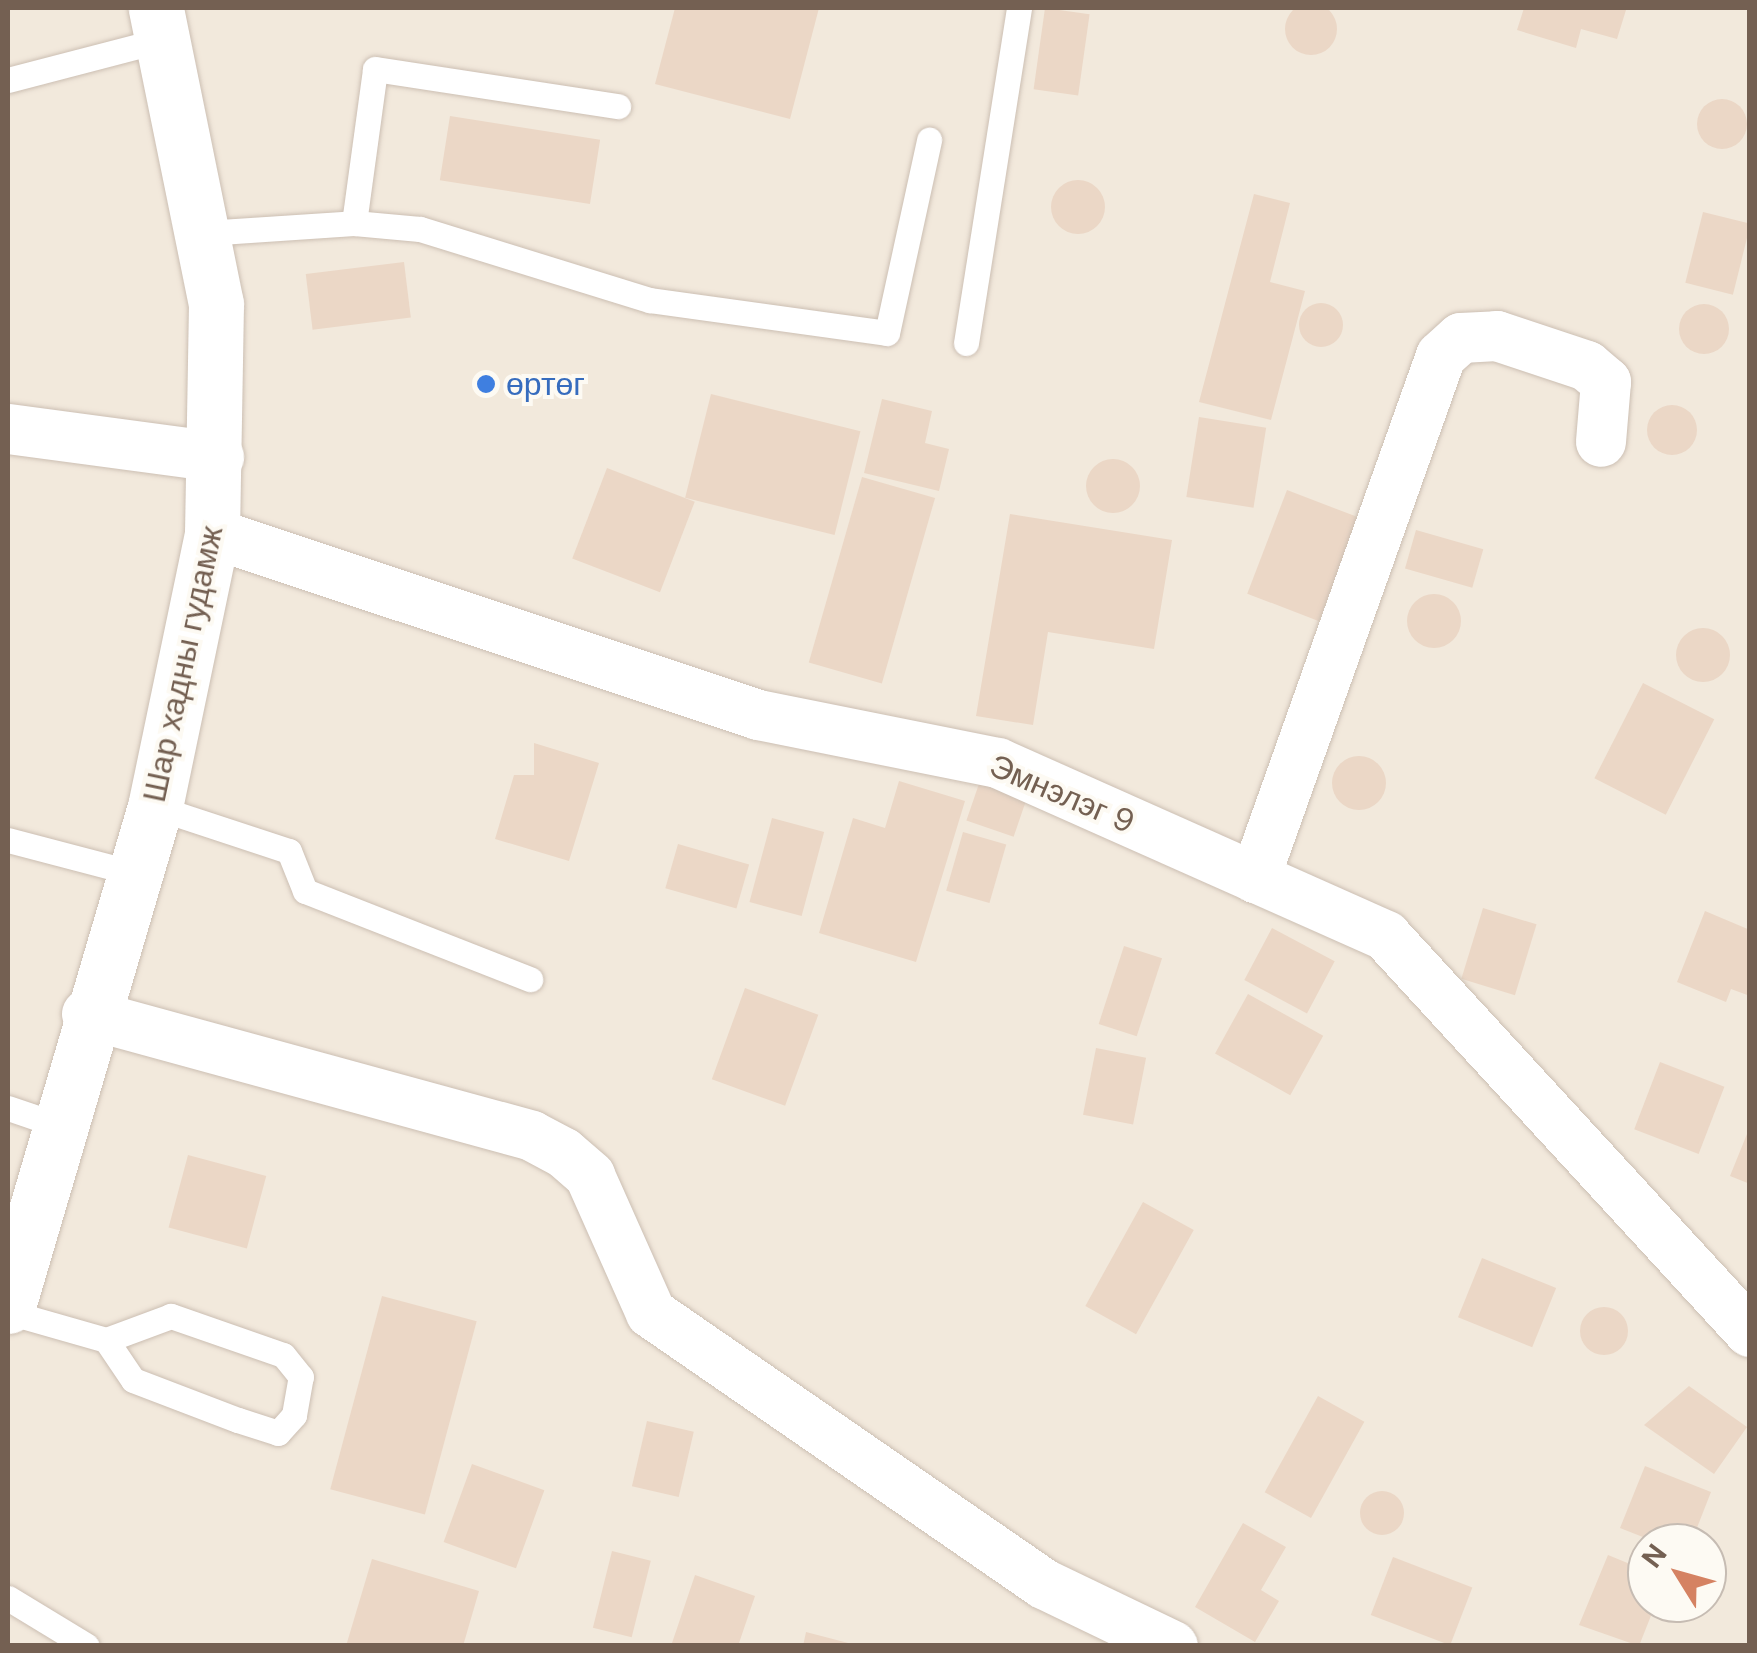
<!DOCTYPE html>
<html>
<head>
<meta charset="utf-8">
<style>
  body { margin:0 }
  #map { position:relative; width:1757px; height:1653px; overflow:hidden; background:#fbf6ed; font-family:"DM Sans",sans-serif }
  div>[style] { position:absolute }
  .residential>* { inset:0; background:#f2e9dc }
  .building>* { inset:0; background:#ebd7c6; transform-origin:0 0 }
  .round { border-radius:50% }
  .roads { filter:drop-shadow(0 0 2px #ccbfb3) drop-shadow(0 0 2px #ccbfb3) }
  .service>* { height:25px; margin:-12.5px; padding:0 12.5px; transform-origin:12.5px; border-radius:12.5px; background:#fff }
  .minor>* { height:50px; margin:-25px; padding:0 25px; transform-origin:25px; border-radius:25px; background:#fff }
  .secondary>* { height:55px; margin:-27.5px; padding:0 27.5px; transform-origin:27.5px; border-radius:27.5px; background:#fff }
  .dots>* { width:28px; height:28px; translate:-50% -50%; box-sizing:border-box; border:5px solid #fdfaf3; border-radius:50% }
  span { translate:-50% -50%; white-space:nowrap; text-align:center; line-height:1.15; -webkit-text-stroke:8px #fdfaf3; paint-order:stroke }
  .shop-label { font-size:32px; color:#366cbe }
  .left { translate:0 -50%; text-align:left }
  .street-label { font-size:32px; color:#746052 }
  .frame { position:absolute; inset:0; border:10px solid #746052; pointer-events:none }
  .north { position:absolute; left:1627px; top:1523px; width:100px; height:100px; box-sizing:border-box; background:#fdfaf3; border:2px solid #c6bcb3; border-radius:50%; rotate:307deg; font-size:28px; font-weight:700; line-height:40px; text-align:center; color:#746052 }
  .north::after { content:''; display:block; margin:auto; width:35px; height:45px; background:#d58262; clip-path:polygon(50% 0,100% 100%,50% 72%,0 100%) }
</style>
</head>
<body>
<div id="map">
  <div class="residential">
    <div style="clip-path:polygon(evenodd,8px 8px,1749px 8px,1749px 1645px,8px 1646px,8px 8px,1647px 1543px,1707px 1543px,1707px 1603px,1647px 1603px,1647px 1543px)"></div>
  </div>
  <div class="building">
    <div class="round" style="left:1285px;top:3px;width:52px;height:52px"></div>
    <div style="clip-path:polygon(675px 8px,819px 8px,790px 119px,655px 84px)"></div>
    <div style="left:1045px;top:8px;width:45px;height:82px;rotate:8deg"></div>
    <div style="clip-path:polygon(1524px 8px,1618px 8px,1626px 10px,1617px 39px,1581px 29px,1576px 48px,1517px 30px)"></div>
    <div class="round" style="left:1697px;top:99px;width:50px;height:50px"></div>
    <div style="left:450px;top:116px;width:152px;height:65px;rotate:9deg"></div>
    <div class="round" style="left:1051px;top:180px;width:54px;height:54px"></div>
    <div style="clip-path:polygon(1254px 194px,1290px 203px,1270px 282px,1305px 291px,1271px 420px,1199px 402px)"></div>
    <div style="left:1703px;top:212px;width:49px;height:73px;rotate:14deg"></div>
    <div style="left:404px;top:262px;width:56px;height:99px;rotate:83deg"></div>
    <div class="round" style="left:1299px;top:303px;width:44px;height:44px"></div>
    <div class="round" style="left:1679px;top:304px;width:50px;height:50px"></div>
    <div style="left:711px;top:394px;width:154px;height:107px;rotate:14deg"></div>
    <div style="clip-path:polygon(882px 399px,932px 411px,925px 443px,949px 449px,939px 491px,864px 473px)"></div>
    <div class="round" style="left:1647px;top:405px;width:50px;height:50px"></div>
    <div style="left:1199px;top:417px;width:68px;height:81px;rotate:9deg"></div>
    <div class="round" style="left:1086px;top:459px;width:54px;height:54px"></div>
    <div style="left:607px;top:468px;width:94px;height:97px;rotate:21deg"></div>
    <div style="left:862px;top:477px;width:76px;height:193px;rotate:16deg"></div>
    <div style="left:1287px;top:490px;width:77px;height:111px;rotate:21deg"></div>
    <div style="clip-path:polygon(1010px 514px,1172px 540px,1154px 649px,1048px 632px,1033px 725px,976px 716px)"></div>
    <div style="left:1416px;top:530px;width:70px;height:40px;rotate:16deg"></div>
    <div class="round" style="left:1407px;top:594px;width:54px;height:54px"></div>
    <div class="round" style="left:1676px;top:628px;width:54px;height:54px"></div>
    <div style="left:1643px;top:683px;width:80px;height:107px;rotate:27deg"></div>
    <div style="clip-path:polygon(534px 743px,599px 763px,569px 861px,495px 839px,514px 775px,534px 775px)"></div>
    <div class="round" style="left:1332px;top:756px;width:54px;height:54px"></div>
    <div style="left:982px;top:775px;width:50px;height:48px;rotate:19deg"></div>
    <div style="clip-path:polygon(899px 781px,965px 801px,916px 962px,819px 933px,853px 818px,885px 828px)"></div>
    <div style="left:772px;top:818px;width:54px;height:87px;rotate:15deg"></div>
    <div style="left:963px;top:832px;width:45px;height:61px;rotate:16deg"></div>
    <div style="left:678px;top:844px;width:74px;height:46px;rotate:16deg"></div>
    <div style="left:1483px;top:908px;width:56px;height:74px;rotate:17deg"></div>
    <div style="clip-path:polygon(1705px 911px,1750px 930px,1750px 996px,1731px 989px,1726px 1002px,1677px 982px)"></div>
    <div style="left:1272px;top:928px;width:71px;height:59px;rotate:28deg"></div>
    <div style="left:1124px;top:946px;width:40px;height:82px;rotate:18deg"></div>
    <div style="left:745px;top:988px;width:78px;height:97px;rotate:20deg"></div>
    <div style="left:1248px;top:994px;width:86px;height:68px;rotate:29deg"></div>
    <div style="left:1096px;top:1048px;width:51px;height:68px;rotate:11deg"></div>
    <div style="left:1660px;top:1062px;width:69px;height:72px;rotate:21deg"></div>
    <div style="clip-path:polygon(1749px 1129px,1750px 1129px,1750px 1184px,1730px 1176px)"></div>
    <div style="left:188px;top:1155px;width:81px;height:75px;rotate:15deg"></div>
    <div style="left:1143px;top:1202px;width:58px;height:119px;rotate:29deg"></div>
    <div style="left:1482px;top:1258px;width:80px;height:64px;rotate:22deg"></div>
    <div style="left:382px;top:1296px;width:98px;height:200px;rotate:15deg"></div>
    <div class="round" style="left:1580px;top:1307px;width:48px;height:48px"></div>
    <div style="clip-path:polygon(1689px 1386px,1747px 1427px,1714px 1474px,1644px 1425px)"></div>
    <div style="left:1318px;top:1396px;width:53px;height:110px;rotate:29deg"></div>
    <div style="left:647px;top:1421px;width:48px;height:67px;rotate:13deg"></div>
    <div style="left:472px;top:1464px;width:77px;height:83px;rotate:20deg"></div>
    <div style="clip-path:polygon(1645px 1466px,1711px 1492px,1691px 1543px,1658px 1543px,1620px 1528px)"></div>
    <div class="round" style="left:1360px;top:1491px;width:44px;height:44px"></div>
    <div style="clip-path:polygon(1243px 1523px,1286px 1547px,1261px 1590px,1279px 1601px,1255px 1642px,1195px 1607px)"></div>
    <div style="left:612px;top:1551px;width:40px;height:79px;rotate:14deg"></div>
    <div style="clip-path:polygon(1608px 1555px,1647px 1571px,1647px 1603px,1656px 1603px,1639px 1646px,1579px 1625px)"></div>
    <div style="left:1393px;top:1557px;width:85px;height:62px;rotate:21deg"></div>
    <div style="clip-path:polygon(372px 1559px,479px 1591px,463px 1646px,346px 1646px)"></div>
    <div style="clip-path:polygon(695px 1575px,755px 1596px,738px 1646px,671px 1646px)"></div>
    <div style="clip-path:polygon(806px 1632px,852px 1644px,852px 1646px,803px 1646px)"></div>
  </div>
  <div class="roads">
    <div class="service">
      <div style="left:8px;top:80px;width:162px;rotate:-14.6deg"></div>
      <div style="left:354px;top:223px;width:155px;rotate:-82.2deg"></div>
      <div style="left:375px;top:69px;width:246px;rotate:8.7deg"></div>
      <div style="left:205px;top:233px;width:149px;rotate:-3.8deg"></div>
      <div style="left:354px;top:223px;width:66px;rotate:5.2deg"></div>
      <div style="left:420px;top:229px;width:241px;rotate:17.2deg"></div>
      <div style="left:650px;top:300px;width:239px;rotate:7.9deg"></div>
      <div style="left:887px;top:333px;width:198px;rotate:-77.7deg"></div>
      <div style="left:966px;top:343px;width:339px;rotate:-81deg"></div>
      <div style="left:155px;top:807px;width:141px;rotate:18.2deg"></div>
      <div style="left:289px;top:851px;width:43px;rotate:68.2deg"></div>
      <div style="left:305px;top:891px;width:242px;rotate:21.4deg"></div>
      <div style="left:8px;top:840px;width:130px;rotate:14.7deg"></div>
      <div style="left:8px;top:1108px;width:50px;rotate:18.8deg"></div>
      <div style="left:8px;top:1312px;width:102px;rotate:15.9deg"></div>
      <div style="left:106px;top:1340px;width:48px;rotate:56deg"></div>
      <div style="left:133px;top:1380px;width:112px;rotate:20.9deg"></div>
      <div style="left:238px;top:1420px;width:42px;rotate:18deg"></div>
      <div style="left:278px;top:1433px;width:24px;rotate:-48deg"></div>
      <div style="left:294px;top:1415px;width:39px;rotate:-80deg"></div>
      <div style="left:301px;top:1377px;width:28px;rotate:-129deg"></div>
      <div style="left:283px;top:1355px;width:119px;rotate:-160.8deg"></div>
      <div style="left:171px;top:1316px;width:69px;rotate:159.7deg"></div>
      <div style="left:8px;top:1598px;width:92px;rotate:31.3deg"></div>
    </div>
    <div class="minor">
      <div style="left:8px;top:429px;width:213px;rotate:7.6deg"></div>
      <div style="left:212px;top:533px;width:576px;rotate:18.43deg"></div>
      <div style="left:758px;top:715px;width:245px;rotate:11.3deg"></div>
      <div style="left:998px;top:763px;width:425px;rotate:24deg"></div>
      <div style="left:1386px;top:936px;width:538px;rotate:47.41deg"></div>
      <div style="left:1255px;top:878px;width:554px;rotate:-70.39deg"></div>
      <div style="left:1441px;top:356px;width:27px;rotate:-42deg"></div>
      <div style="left:1461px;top:338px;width:36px;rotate:-3deg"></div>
      <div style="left:1497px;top:336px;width:95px;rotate:18.4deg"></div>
      <div style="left:1587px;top:366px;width:25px;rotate:40deg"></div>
      <div style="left:1606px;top:382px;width:60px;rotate:94.8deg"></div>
      <div style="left:87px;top:1014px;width:461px;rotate:15.3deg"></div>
      <div style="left:532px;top:1136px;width:36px;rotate:28deg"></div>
      <div style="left:564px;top:1153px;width:35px;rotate:41deg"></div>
      <div style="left:590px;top:1176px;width:150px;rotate:66deg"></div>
      <div style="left:651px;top:1313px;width:477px;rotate:34.6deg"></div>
      <div style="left:1044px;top:1584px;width:143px;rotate:25.7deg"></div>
    </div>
    <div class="secondary">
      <div style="left:8px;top:1306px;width:520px;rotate:-73.59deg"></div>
      <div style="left:155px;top:807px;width:280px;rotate:-78.2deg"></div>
      <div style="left:212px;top:533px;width:229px;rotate:-89deg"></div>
      <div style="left:216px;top:304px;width:302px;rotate:-101.5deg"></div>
    </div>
  </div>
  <div class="dots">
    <div style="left:486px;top:384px;background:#3f7fe0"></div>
  </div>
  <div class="shop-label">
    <span class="left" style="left:506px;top:384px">өртөг</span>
  </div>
  <div class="street-label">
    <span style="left:183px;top:664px;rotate:-78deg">Шар хадны гудамж</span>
    <span style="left:1062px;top:794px;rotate:23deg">Эмнэлэг 9</span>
  </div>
  <div class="frame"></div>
  <div class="north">N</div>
</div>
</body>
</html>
